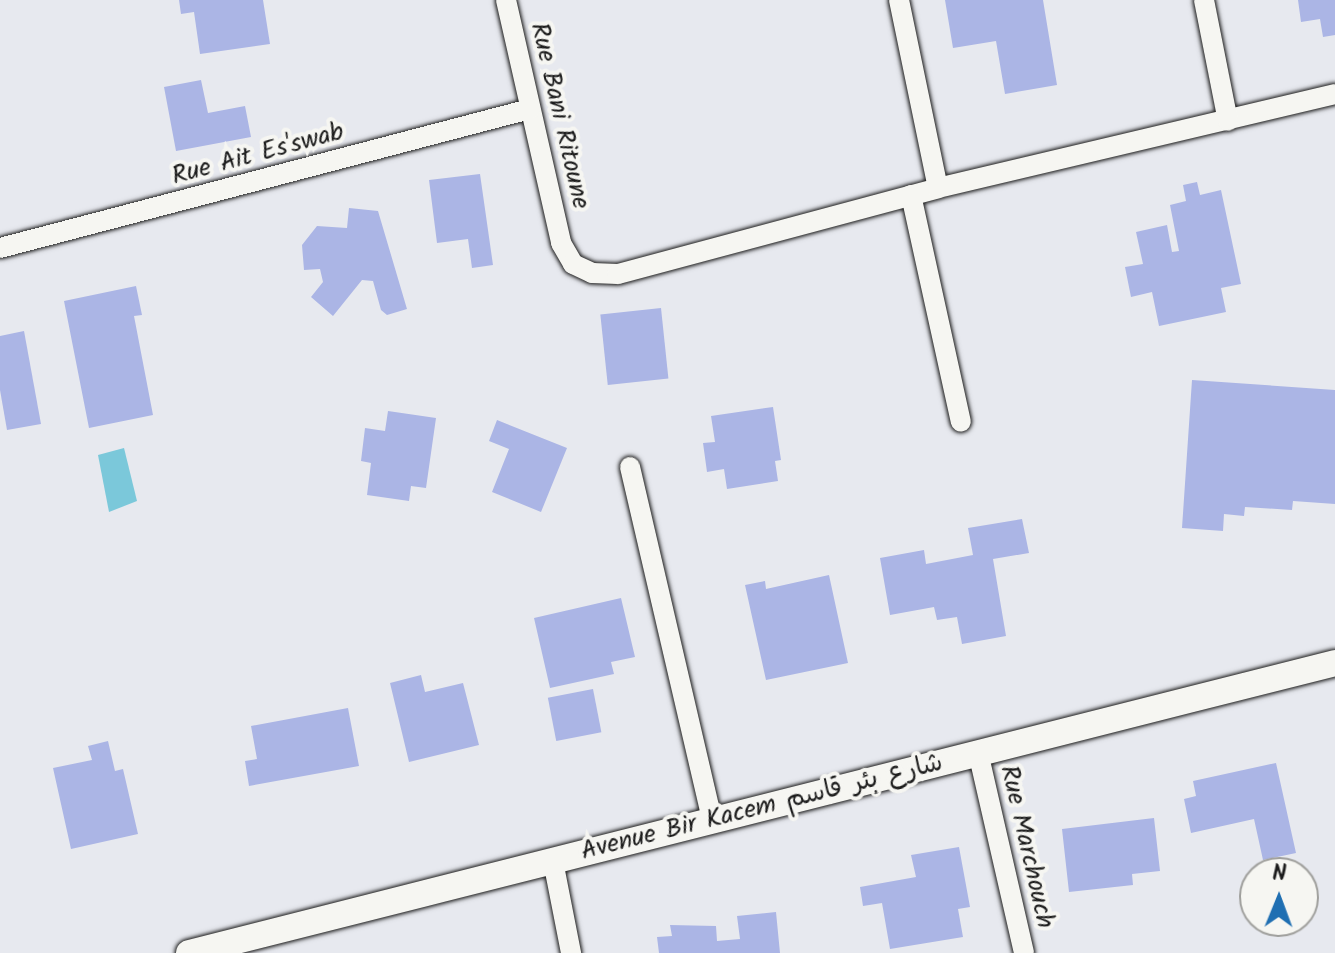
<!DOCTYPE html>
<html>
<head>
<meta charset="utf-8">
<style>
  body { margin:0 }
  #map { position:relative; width:1335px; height:953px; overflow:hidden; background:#e7e9ef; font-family:Kalam,"Playpen Sans Arabic",sans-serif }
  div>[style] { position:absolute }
  .water>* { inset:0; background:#7bc8da }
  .building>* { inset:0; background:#abb5e5; transform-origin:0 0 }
  .roads { filter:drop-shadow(0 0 2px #1c1c1c) drop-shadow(0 0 2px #1c1c1c) }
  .minor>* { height:20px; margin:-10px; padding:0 10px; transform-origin:10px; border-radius:10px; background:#f6f6f2 }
  .tertiary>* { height:26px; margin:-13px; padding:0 13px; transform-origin:13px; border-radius:13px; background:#f6f6f2 }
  span { translate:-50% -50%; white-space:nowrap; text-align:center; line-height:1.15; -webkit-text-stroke:8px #f6f6f2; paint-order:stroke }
  .street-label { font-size:26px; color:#1c1c1c }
  .north { position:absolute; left:1239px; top:857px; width:80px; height:80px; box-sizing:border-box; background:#f6f6f2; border:2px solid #9f9f9c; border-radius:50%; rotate:1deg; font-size:22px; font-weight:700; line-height:32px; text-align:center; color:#1c1c1c }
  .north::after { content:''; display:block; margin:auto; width:28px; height:36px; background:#1f6fb2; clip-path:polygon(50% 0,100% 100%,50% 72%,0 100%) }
</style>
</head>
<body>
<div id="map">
  <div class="water">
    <div style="clip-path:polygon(124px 448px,137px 501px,109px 512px,98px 455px)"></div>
  </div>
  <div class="building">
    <div style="clip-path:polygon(179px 0,263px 0,270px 44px,200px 54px,194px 12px,181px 14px)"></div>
    <div style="clip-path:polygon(945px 0,1043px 0,1057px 85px,1005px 94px,996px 41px,953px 48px)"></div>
    <div style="clip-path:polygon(1298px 0,1335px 0,1335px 35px,1323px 37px,1320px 19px,1301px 22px)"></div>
    <div style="clip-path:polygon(201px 80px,208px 113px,245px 106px,251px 137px,176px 151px,164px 87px)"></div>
    <div style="clip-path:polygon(480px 174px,493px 265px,472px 268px,468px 239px,437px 243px,429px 180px)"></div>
    <div style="clip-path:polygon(1197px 182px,1200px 195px,1221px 190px,1241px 284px,1221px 288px,1226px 312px,1159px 326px,1152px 292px,1131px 297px,1125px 267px,1143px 264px,1136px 232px,1167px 225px,1172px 252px,1179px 251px,1170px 205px,1186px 201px,1183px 185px)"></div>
    <div style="clip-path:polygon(349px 208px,378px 211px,407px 309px,387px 315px,381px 310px,373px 281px,362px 280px,333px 316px,311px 297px,323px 282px,320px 269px,304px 270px,302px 245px,317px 226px,347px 228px)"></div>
    <div style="clip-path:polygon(136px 286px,142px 315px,134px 316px,153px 415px,89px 428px,64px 301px)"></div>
    <div style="left:661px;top:308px;width:71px;height:61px;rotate:84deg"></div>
    <div style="clip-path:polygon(24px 331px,41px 424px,7px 430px,0 390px,0 336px)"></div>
    <div style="clip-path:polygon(1192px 380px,1335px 390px,1335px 504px,1293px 501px,1292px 510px,1245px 507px,1244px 516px,1224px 514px,1223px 531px,1182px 528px)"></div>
    <div style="clip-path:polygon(773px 407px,781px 460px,775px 461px,778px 481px,727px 489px,724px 469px,707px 472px,703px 443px,715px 442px,711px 416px)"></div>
    <div style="clip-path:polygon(388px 411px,436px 418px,426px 488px,411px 486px,409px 501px,367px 495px,371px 463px,361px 461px,365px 428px,385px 431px)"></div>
    <div style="clip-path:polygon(497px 420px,567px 448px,541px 512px,492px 492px,509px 449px,489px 441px)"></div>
    <div style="clip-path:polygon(1022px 519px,1029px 553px,993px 559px,1006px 636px,962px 644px,957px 617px,937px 620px,934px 607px,890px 615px,880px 558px,924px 550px,926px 564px,973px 555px,968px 528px)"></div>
    <div style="clip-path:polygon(829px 575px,848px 663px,766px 680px,745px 585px,765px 581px,766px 589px)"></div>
    <div style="clip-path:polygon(621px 598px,635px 657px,611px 662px,614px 674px,550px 688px,534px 618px)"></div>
    <div style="clip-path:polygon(421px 675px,425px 692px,463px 683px,479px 745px,409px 762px,390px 683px)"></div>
    <div style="left:593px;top:689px;width:44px;height:46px;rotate:79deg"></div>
    <div style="clip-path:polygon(348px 708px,359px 766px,249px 786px,245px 761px,257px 759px,251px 726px)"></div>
    <div style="clip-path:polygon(108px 741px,115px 771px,123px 769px,138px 834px,71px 849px,53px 768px,92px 760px,88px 746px)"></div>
    <div style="clip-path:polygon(1276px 763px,1296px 853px,1263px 860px,1254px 819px,1191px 833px,1184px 799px,1196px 796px,1193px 781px)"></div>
    <div style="clip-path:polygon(1154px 818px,1160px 871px,1132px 874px,1133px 885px,1069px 892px,1062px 829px)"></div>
    <div style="clip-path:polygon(959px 847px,970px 907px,958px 909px,963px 937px,890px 949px,882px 903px,863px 906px,860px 887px,916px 877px,911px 855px)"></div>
    <div style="clip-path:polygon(776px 912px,780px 953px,659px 953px,657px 937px,672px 936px,670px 925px,716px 926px,717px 941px,740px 939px,737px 916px)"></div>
  </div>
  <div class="roads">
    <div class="minor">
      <div style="left:506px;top:0;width:249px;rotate:77.2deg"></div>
      <div style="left:561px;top:243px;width:24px;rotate:60deg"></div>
      <div style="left:573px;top:264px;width:21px;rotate:25deg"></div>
      <div style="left:592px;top:273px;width:26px;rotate:2deg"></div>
      <div style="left:618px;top:274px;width:331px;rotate:-15deg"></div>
      <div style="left:938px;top:188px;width:408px;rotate:-13.3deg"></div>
      <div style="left:899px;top:0;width:192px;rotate:78.3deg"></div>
      <div style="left:1204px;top:0;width:123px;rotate:78.8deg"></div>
      <div style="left:911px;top:195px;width:232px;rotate:77.6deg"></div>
      <div style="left:0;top:248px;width:548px;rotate:-14.7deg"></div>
      <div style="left:630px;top:467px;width:361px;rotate:76.9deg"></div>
      <div style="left:978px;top:752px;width:206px;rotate:77.1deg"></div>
      <div style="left:553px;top:861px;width:94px;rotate:78.9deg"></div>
    </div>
    <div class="tertiary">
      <div style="left:189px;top:953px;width:1182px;rotate:-14.2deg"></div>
    </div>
  </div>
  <div class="street-label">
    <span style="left:559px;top:116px;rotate:77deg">Rue Bani Ritoune</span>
    <span style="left:258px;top:155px;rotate:-15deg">Rue Ait Es'swab</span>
    <span style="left:762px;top:808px;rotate:-14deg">Avenue Bir Kacem شارع بئر قاسم</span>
    <span style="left:1026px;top:847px;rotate:77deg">Rue Marchouch</span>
  </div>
  <div class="north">N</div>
</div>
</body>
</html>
